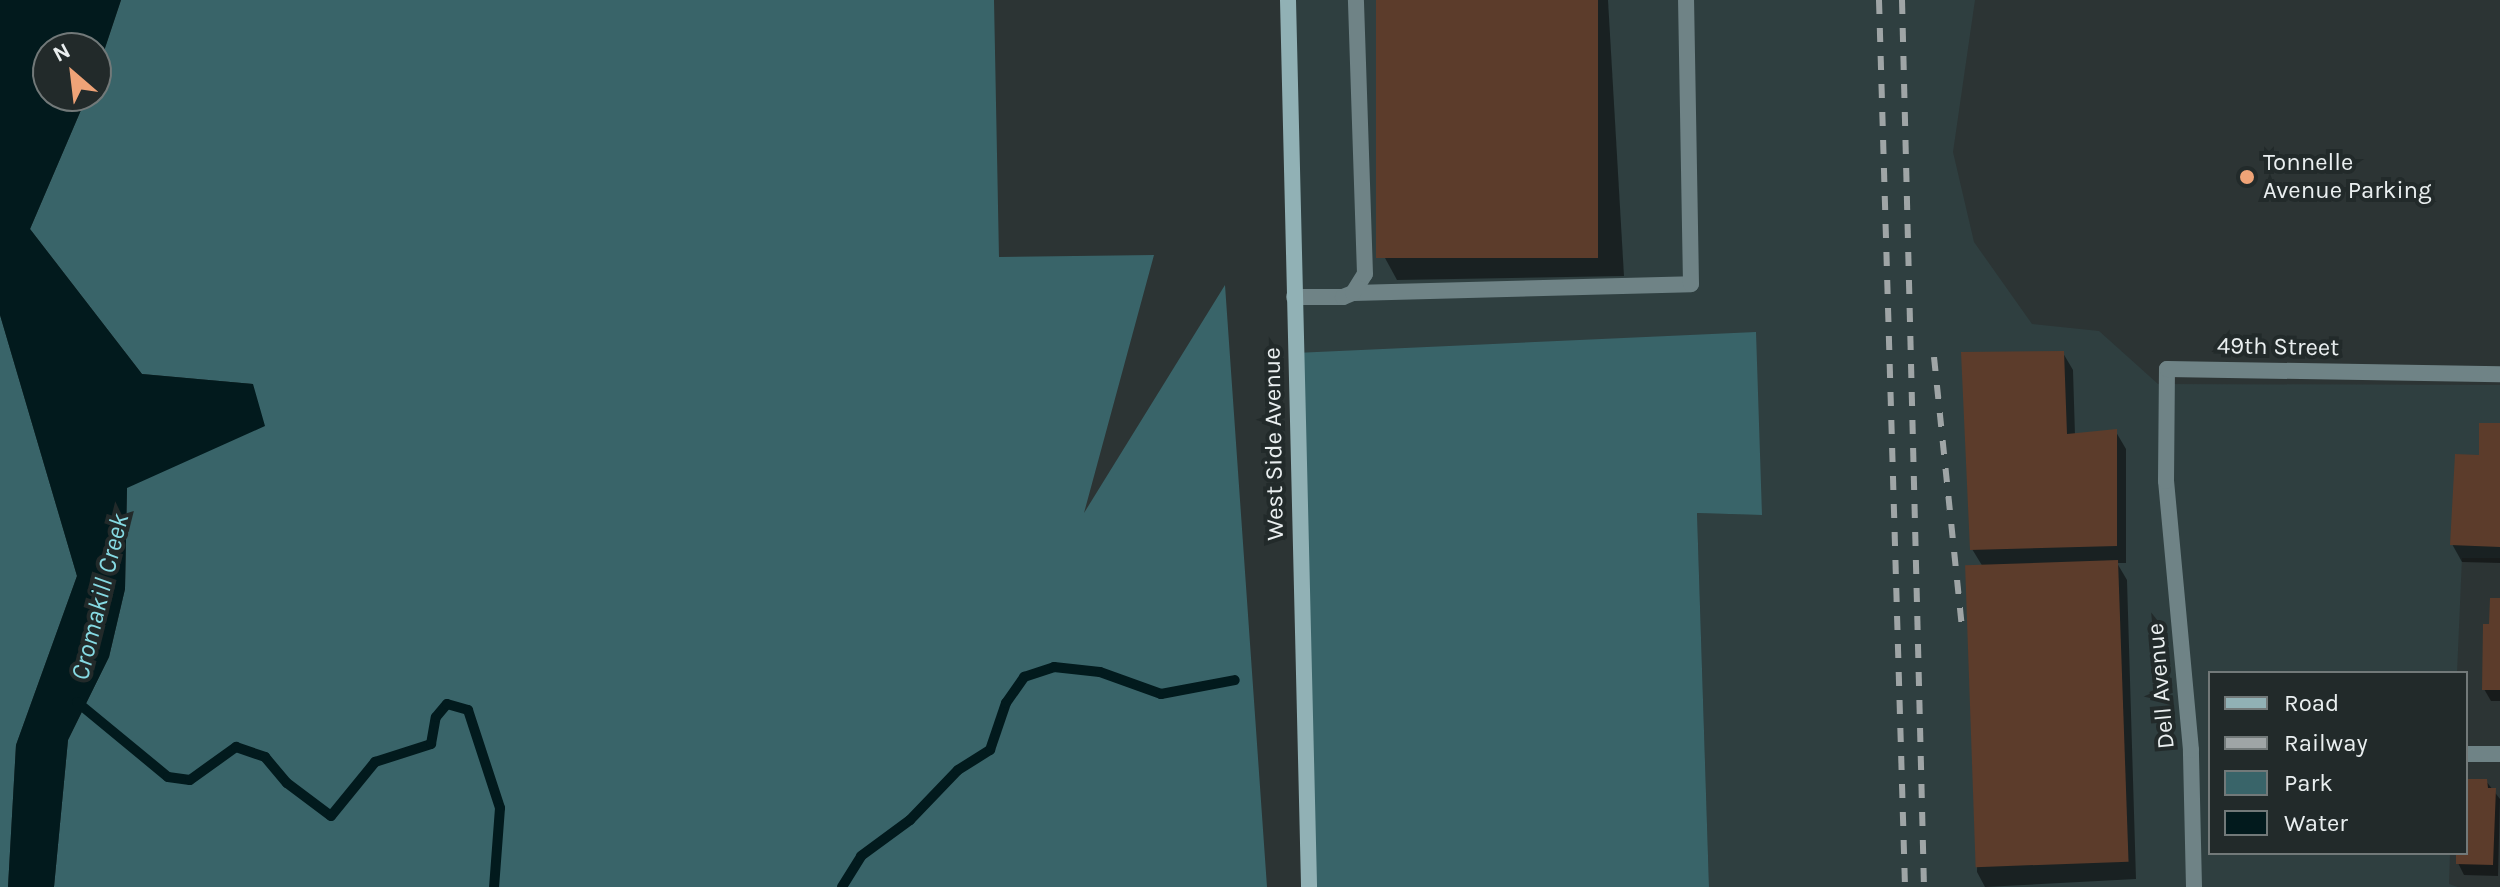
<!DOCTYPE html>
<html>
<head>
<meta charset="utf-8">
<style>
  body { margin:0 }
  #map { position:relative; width:2500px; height:887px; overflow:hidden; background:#2c3434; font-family:Karla,sans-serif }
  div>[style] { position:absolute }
  .built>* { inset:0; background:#2f3f40 }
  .green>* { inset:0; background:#396469 }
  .water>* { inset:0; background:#021a1d }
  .shadow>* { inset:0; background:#0007 }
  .stream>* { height:10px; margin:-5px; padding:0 5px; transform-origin:5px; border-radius:5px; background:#021a1d }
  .building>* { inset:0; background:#5c3c2b; transform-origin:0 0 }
  .lane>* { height:16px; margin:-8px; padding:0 8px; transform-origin:8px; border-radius:8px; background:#6f8386 }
  .street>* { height:16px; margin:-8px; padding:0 8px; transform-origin:8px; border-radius:8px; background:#6f8386 }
  .secondary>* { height:16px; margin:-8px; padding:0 8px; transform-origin:8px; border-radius:8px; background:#91b1b5 }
  .rail>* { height:6px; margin-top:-3px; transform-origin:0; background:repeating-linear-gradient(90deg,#9fa5a6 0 14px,transparent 0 28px) }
  .dots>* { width:22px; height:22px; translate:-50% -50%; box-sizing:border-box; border:4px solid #222a2a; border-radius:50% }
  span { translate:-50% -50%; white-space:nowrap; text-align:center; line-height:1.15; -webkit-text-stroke:8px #222a2a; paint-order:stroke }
  .poi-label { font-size:24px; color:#eaeff0 }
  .left { translate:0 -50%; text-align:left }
  .street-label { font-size:24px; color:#eaeff0 }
  .water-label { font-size:26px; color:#86dae3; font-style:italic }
  .legend { position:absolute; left:2208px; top:671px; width:260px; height:184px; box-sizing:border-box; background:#222a2a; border:2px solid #727979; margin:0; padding:10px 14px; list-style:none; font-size:24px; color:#eaeff0 }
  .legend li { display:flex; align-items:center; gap:16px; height:40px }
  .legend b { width:40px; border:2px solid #727979 }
  .north { position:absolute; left:32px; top:32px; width:80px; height:80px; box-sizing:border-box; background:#222a2a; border:2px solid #727979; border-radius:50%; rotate:332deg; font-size:22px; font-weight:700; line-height:32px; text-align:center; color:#eaeff0 }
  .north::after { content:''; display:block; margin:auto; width:28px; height:36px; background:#efa377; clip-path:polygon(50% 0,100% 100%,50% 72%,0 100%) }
</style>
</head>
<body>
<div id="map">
  <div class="built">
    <div style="clip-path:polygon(1286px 0,1975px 0,1953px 152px,1974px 242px,2032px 324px,2099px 331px,2158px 384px,2500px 385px,2500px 558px,2462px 558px,2457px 673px,2210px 673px,2210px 853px,2450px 853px,2449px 884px,2458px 887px,1709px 887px,1697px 513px,1762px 515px,1295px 353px)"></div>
  </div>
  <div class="green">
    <div style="clip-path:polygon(121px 0,994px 0,999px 257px,1154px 255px,1084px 513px,1225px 285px,1267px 887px,54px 887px,68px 740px,109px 657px,125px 589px,127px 487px,253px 384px,142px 374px,30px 229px,87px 96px,96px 96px,96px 75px)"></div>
    <div style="clip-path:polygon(0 315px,77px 576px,16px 745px,8px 887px,0 887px)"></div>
    <div style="clip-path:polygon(1756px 332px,1762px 515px,1697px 513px,1709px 887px,1309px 887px,1295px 353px)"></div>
  </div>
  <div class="water">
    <div style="clip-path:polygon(0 0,121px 0,96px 75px,96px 48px,48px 48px,48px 96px,87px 96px,30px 229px,142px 374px,253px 384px,265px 426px,127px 488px,125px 589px,109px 657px,68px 740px,54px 887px,8px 887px,16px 745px,77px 576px,0 315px)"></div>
  </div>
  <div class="shadow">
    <div style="clip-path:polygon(1378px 0,1608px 0,1624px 276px,1397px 280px,1385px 258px)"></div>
    <div style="clip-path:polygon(2063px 353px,2073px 370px,2075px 435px,2116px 432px,2126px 449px,2126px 563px,2117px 563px,2127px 580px,2136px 879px,1985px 887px,1977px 872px,1983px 567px,1972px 549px)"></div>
    <div style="clip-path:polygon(2500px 425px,2500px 563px,2462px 562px,2452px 544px,2480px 457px)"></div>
    <div style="clip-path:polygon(2500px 600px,2500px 701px,2491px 701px,2484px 689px)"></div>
    <div style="clip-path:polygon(2486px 781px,2500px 799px,2498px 876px,2464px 875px,2458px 863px,2458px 853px,2466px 853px,2466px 789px)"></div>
  </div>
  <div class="stream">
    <div style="left:77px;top:702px;width:118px;rotate:39.5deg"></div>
    <div style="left:168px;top:777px;width:22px;rotate:8deg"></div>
    <div style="left:190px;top:780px;width:57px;rotate:-35.7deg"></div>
    <div style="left:236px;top:747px;width:31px;rotate:19deg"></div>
    <div style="left:265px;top:757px;width:34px;rotate:50deg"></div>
    <div style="left:287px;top:783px;width:55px;rotate:36.9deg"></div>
    <div style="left:331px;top:816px;width:70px;rotate:-50.8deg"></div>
    <div style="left:375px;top:762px;width:59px;rotate:-17.8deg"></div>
    <div style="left:431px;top:744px;width:27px;rotate:-80deg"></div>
    <div style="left:436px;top:717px;width:17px;rotate:-50deg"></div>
    <div style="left:447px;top:704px;width:22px;rotate:16deg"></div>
    <div style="left:468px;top:710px;width:103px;rotate:71.9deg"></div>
    <div style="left:500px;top:808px;width:79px;rotate:94.3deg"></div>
    <div style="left:842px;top:887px;width:36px;rotate:-58deg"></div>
    <div style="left:861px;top:856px;width:61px;rotate:-36.3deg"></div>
    <div style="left:910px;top:820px;width:69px;rotate:-46.2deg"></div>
    <div style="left:958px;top:770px;width:38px;rotate:-32deg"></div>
    <div style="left:990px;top:750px;width:50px;rotate:-71.2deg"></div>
    <div style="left:1006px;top:703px;width:32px;rotate:-55deg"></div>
    <div style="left:1024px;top:677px;width:32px;rotate:-18deg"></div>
    <div style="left:1054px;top:667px;width:46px;rotate:6.2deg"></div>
    <div style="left:1100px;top:672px;width:65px;rotate:19.8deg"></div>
    <div style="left:1161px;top:694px;width:75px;rotate:-10.7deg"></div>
  </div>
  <div class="building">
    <div style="left:1376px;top:0;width:222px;height:258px"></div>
    <div style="clip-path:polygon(2064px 351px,2067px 434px,2117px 429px,2117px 546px,1970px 550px,1961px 352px)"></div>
    <div style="clip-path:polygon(2479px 423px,2500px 423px,2500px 547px,2450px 545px,2455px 454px,2479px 455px)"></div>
    <div style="left:2118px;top:560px;width:302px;height:153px;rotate:88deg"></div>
    <div style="clip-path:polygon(2490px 598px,2500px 598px,2500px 690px,2482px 690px,2483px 624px,2489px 624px)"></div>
    <div style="clip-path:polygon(2466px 779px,2487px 779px,2488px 788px,2496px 788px,2493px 865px,2456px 864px,2456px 853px,2466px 853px)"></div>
  </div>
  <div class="lane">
    <div style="left:1353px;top:293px;width:338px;rotate:-1.5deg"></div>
    <div style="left:1691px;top:284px;width:284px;rotate:-91deg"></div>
    <div style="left:1294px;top:297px;width:49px"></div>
    <div style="left:1343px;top:297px;width:11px;rotate:-22deg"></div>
    <div style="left:1353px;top:293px;width:22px;rotate:-58deg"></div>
    <div style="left:1365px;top:274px;width:274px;rotate:-91.9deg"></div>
  </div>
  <div class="street">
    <div style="left:2466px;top:754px;width:34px"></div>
    <div style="left:2194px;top:887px;width:137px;rotate:-91.3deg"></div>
    <div style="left:2191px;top:750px;width:270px;rotate:-95.3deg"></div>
    <div style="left:2166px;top:481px;width:112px;rotate:-89.5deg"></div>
    <div style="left:2167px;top:369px;width:333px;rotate:0.9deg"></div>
  </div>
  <div class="secondary">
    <div style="left:1288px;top:0;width:887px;rotate:88.64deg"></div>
  </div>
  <div class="rail">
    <div style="left:1879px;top:0;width:887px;rotate:88.32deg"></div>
    <div style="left:1902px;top:0;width:887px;rotate:88.58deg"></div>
    <div style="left:1934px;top:357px;width:274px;rotate:84.1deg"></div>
  </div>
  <div class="dots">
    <div style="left:2247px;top:177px;background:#efa377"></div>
  </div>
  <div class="poi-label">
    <span class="left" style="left:2263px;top:177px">Tonnelle<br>Avenue Parking</span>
  </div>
  <div class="street-label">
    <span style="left:2278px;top:347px;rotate:1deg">49th Street</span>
    <span style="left:1274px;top:444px;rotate:-91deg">West Side Avenue</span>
    <span style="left:2161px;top:686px;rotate:-95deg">Dell Avenue</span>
  </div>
  <div class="water-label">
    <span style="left:100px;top:597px;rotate:-76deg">Cromakill Creek</span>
  </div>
  <ul class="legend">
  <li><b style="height:10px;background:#91b1b5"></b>Road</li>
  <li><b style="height:10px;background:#9fa5a6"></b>Railway</li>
  <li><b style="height:22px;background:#396469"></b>Park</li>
  <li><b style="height:22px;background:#021a1d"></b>Water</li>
  </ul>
  <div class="north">N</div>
</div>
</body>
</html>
